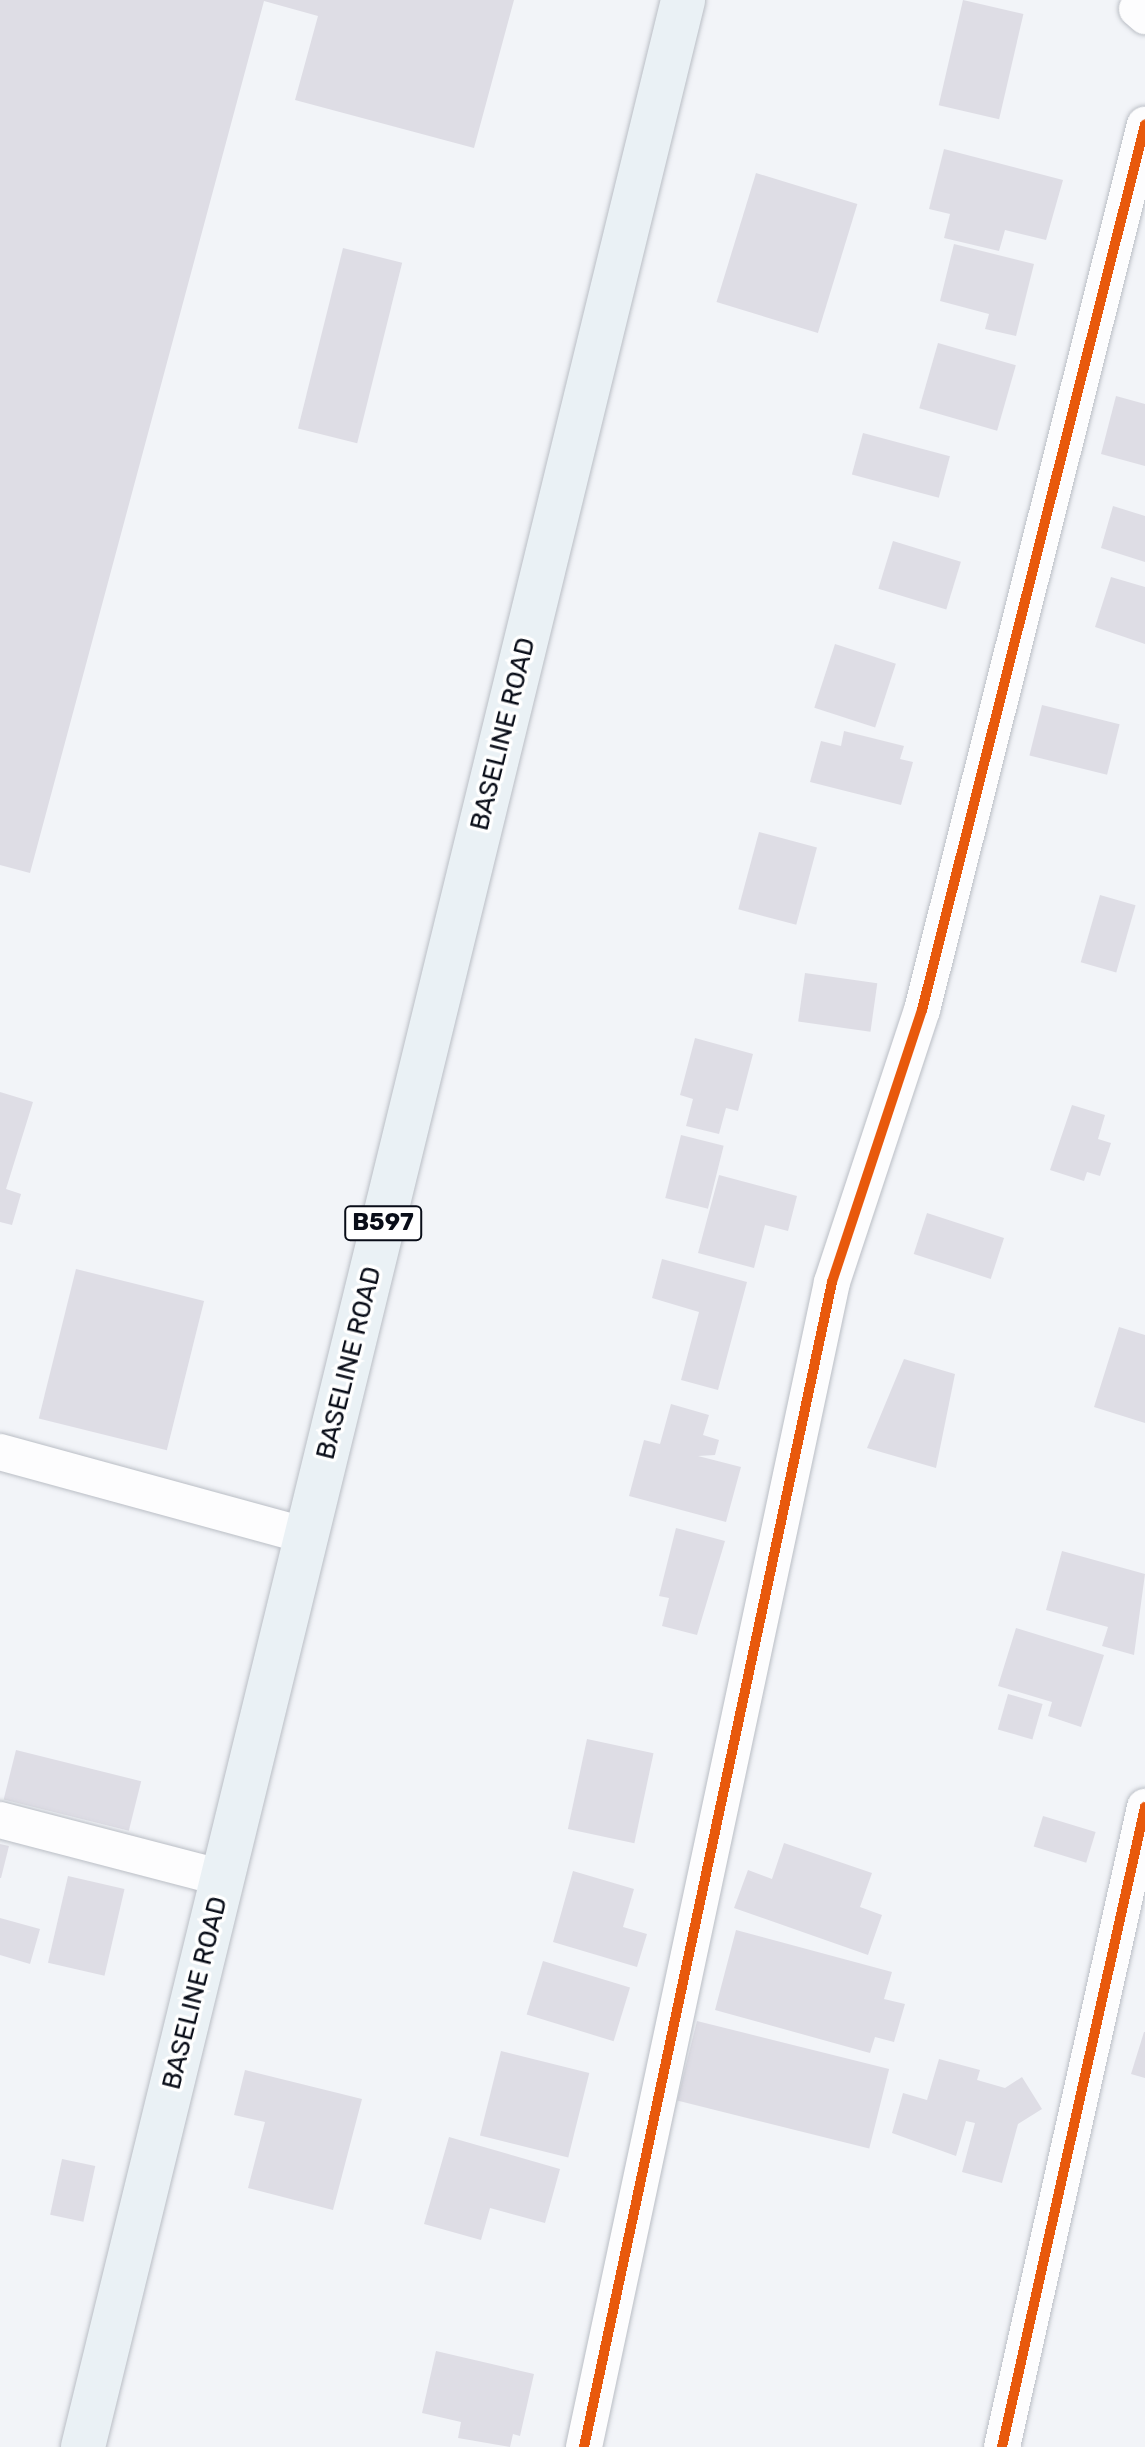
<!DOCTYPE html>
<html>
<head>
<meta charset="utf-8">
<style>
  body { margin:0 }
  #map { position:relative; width:1145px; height:2447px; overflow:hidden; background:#f2f4f8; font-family:Rubik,sans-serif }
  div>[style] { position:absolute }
  .building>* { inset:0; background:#dedde5; transform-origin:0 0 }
  .roads { filter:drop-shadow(0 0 2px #babec5) drop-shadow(0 0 2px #babec5) }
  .minor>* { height:36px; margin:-18px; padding:0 18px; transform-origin:18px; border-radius:18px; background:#fdfdfe }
  .primary>* { height:44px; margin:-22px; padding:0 22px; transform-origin:22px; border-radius:22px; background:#eaf1f5 }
  .cycleway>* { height:10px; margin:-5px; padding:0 5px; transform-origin:5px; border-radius:5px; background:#e8590c }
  span { translate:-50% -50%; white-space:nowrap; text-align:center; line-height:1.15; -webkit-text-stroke:7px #fff; paint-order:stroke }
  .shield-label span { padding:2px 6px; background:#fff; border:2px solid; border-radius:6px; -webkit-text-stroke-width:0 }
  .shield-label { font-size:24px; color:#090d18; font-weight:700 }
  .street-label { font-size:26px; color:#090d18 }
</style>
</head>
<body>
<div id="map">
  <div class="building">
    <div style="clip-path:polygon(0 0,514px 0,474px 148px,295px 100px,318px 16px,264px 1px,30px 873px,0 865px)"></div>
    <div style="left:963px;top:0;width:62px;height:108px;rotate:13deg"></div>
    <div style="clip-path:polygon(944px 149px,1063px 180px,1046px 240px,1005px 230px,999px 251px,944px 238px,950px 214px,929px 209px)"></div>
    <div style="left:756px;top:173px;width:106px;height:135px;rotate:17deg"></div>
    <div style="clip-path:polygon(954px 244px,1034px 264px,1016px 336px,985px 329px,989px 314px,940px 301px)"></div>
    <div style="left:343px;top:248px;width:61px;height:186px;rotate:14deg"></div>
    <div style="left:938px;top:343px;width:81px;height:68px;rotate:16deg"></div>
    <div style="clip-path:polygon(1116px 396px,1145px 404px,1145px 466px,1101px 454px)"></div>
    <div style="left:863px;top:433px;width:90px;height:43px;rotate:15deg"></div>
    <div style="clip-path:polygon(1113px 506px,1145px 516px,1145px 562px,1101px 548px)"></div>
    <div style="left:893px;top:541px;width:71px;height:50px;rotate:17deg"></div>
    <div style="clip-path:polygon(1111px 577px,1145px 587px,1145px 644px,1095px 627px)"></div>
    <div style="left:835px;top:644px;width:64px;height:67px;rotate:18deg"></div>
    <div style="left:1042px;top:705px;width:80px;height:52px;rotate:14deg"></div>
    <div style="clip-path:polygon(844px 731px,904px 746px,900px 759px,913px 762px,901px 805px,810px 782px,821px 741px,841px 746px)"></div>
    <div style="left:759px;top:832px;width:60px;height:80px;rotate:15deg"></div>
    <div style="left:1100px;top:895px;width:37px;height:70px;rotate:16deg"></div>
    <div style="left:805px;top:973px;width:73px;height:49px;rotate:8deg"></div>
    <div style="clip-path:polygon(695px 1038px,753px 1054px,738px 1111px,726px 1108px,719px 1134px,686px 1126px,693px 1099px,680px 1095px)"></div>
    <div style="clip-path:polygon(0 1092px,33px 1102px,6px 1189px,21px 1194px,12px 1225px,0 1222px)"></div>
    <div style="clip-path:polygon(1072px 1105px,1105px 1115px,1098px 1139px,1111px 1143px,1100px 1176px,1087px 1172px,1084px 1181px,1050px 1170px)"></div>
    <div style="left:681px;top:1135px;width:44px;height:65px;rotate:14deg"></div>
    <div style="clip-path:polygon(719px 1175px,797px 1196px,788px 1231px,765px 1225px,754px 1268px,698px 1253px)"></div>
    <div style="left:927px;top:1213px;width:81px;height:43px;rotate:18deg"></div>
    <div style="clip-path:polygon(662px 1259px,747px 1282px,718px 1390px,681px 1380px,699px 1312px,652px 1298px)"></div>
    <div style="left:76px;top:1269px;width:132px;height:154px;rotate:14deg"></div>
    <div style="clip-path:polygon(1119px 1327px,1145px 1335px,1145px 1423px,1094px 1407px)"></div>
    <div style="clip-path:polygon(904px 1359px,955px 1374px,936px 1468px,867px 1448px)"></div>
    <div style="clip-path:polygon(671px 1404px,709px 1415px,703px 1435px,719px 1440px,715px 1455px,698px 1456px,741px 1467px,726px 1522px,629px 1496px,644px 1440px,660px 1444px)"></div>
    <div style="clip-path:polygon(676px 1528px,725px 1541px,697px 1635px,662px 1626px,669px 1598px,659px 1596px)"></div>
    <div style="clip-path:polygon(1062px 1551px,1145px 1574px,1134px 1655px,1102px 1646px,1108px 1627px,1046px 1610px)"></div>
    <div style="clip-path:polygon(1016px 1628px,1104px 1655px,1081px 1727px,1048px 1716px,1052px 1702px,998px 1686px)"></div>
    <div style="left:1008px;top:1694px;width:36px;height:37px;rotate:16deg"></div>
    <div style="left:587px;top:1739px;width:68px;height:92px;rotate:12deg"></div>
    <div style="left:16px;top:1750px;width:129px;height:51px;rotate:14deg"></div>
    <div style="left:1043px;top:1816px;width:55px;height:32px;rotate:17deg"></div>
    <div style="clip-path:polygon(784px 1843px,872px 1873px,860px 1907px,882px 1915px,868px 1955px,734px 1908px,748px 1870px,772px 1879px)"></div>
    <div style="clip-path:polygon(0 1844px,9px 1846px,1px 1878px,0 1878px)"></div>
    <div style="clip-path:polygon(573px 1871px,634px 1889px,623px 1927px,647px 1934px,637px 1967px,553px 1942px)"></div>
    <div style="left:68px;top:1876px;width:58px;height:89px;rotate:13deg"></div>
    <div style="clip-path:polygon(0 1918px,40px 1929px,30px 1964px,0 1955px)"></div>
    <div style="clip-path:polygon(736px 1930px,892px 1972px,884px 1999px,905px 2004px,894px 2042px,875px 2037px,870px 2053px,715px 2010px)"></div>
    <div style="left:543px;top:1961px;width:91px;height:56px;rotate:17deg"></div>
    <div style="left:697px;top:2021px;width:198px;height:82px;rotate:14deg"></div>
    <div style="clip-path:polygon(1144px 2032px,1145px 2032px,1145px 2078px,1131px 2074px)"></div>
    <div style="left:501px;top:2051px;width:91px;height:87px;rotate:14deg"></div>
    <div style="clip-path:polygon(939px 2059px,980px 2070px,977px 2080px,1005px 2088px,1022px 2077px,1042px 2109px,1018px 2124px,1002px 2183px,962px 2172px,975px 2123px,966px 2121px,956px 2156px,892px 2133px,903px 2093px,927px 2100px)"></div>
    <div style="clip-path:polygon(245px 2070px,362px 2099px,333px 2210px,248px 2188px,265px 2122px,234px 2115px)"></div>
    <div style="clip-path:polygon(449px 2137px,560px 2169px,545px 2223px,490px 2208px,481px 2240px,424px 2224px)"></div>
    <div style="left:62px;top:2159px;width:34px;height:57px;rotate:12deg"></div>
    <div style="clip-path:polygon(436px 2351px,534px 2374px,520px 2436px,513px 2434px,510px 2447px,458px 2438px,461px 2422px,422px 2413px)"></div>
  </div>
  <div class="roads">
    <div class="minor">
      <div style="left:1137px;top:9px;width:11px;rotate:41deg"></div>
      <div style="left:0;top:1452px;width:318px;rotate:15.3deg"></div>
      <div style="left:0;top:1820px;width:230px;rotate:14.6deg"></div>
      <div style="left:584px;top:2447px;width:1191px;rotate:-77.98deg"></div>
      <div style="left:832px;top:1282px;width:287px;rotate:-71.7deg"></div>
      <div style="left:922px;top:1010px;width:913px;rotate:-75.86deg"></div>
      <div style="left:1002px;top:2447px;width:656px;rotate:-77.4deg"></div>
    </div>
    <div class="primary">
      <div style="left:83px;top:2447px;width:2519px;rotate:-76.22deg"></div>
    </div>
  </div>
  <div class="cycleway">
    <div style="left:584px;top:2447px;width:1191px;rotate:-77.98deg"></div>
    <div style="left:832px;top:1282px;width:287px;rotate:-71.7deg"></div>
    <div style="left:922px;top:1010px;width:913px;rotate:-75.86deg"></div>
    <div style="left:1002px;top:2447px;width:656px;rotate:-77.4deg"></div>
  </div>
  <div class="shield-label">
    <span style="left:383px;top:1223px">B597</span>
  </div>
  <div class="street-label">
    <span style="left:503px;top:734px;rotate:-76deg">BASELINE ROAD</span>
    <span style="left:349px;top:1363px;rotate:-76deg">BASELINE ROAD</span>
    <span style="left:195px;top:1993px;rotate:-76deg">BASELINE ROAD</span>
  </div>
</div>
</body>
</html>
